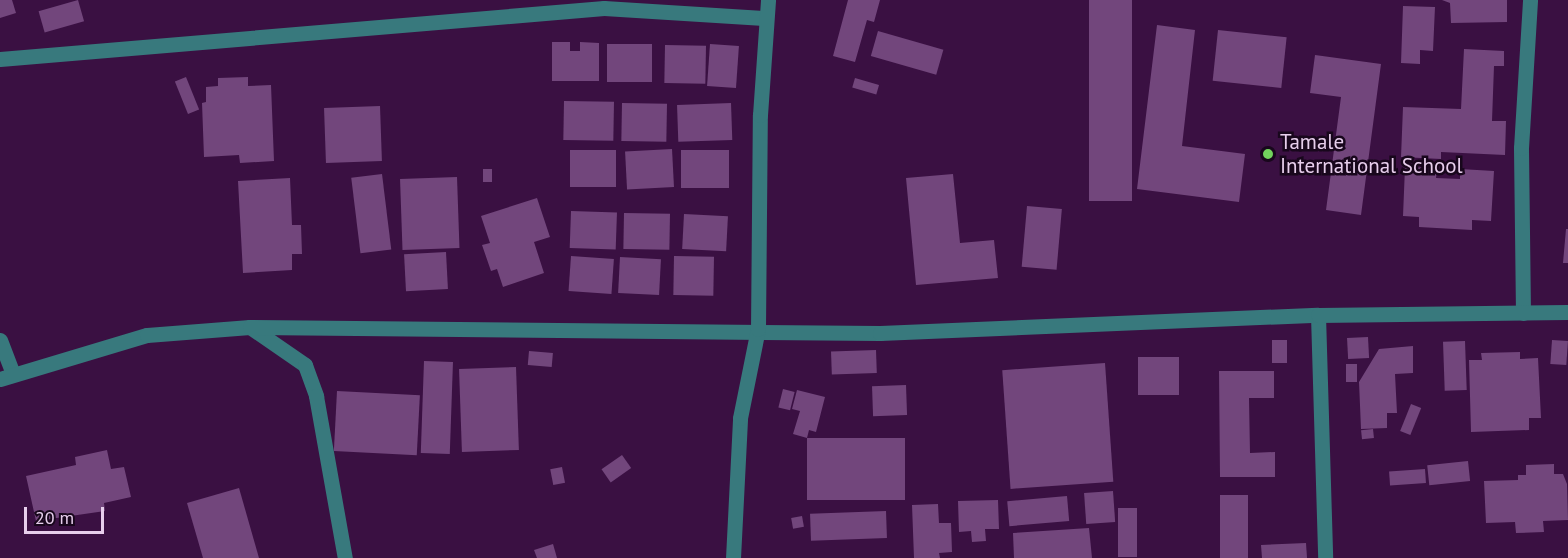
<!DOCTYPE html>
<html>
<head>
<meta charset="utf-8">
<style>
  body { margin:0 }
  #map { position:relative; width:1568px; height:558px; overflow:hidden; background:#3a1042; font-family:"PT Sans",sans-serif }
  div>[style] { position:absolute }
  .building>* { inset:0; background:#72467c; transform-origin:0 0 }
  .minor>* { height:15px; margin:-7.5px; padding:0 7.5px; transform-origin:7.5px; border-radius:7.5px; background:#38797d }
  .dots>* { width:16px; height:16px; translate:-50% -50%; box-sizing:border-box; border:3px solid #18071c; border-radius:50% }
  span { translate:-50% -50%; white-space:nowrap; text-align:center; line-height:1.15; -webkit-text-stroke:5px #18071c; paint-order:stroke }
  .poi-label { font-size:21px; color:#e7ceec }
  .left { translate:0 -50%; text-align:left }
  .scale { position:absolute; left:24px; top:507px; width:80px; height:27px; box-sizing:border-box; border:3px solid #e7ceec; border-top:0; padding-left:8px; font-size:18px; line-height:21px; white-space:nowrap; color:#e7ceec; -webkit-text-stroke:4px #18071c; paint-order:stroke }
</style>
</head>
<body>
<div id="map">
  <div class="building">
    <div style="clip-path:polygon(0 0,12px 0,16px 13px,0 18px)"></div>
    <div style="left:78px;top:0;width:22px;height:41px;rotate:74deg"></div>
    <div style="clip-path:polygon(848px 0,880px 0,874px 22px,867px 20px,855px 62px,833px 56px)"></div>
    <div style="left:1089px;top:0;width:43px;height:201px"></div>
    <div style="clip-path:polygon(1442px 0,1507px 0,1507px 22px,1451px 23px,1450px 3px)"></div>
    <div style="clip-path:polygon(1403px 6px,1435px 7px,1433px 51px,1420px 50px,1420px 64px,1401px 63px)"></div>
    <div style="clip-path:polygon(1157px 25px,1195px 30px,1182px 146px,1245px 154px,1239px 202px,1137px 189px)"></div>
    <div style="left:1218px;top:30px;width:69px;height:51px;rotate:6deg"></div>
    <div style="left:878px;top:31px;width:68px;height:26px;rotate:16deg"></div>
    <div style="clip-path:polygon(552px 42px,570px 42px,570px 51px,580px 51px,580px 42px,599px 43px,599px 81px,552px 81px)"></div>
    <div style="left:607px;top:44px;width:45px;height:38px"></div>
    <div style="left:710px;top:44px;width:29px;height:42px;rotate:4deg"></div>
    <div style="left:665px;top:45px;width:41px;height:38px;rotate:1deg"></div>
    <div style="clip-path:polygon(1464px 49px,1504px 51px,1504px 66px,1494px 66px,1492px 121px,1506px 121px,1505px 155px,1441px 152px,1441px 159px,1401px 157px,1403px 107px,1461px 109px)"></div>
    <div style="clip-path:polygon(1315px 55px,1381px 64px,1361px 215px,1326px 210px,1341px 97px,1310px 93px)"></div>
    <div style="left:186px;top:77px;width:35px;height:12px;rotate:68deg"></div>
    <div style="clip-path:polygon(248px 77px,248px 86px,271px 85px,274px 161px,240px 163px,239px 155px,204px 157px,202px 103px,206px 102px,206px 87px,218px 86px,218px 78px)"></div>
    <div style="left:855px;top:78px;width:25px;height:10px;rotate:16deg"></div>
    <div style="left:564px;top:101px;width:50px;height:39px;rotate:1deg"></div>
    <div style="left:622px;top:103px;width:45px;height:38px;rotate:1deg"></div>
    <div style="left:731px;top:103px;width:37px;height:54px;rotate:88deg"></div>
    <div style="left:380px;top:106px;width:55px;height:56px;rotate:88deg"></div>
    <div style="left:672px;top:149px;width:38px;height:47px;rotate:87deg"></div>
    <div style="left:570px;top:150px;width:46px;height:37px"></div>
    <div style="left:681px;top:150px;width:48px;height:38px"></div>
    <div style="clip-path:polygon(1405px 167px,1437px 168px,1436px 178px,1460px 179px,1460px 169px,1494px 171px,1491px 221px,1472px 220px,1472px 230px,1419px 227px,1419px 217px,1403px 216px)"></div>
    <div style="left:483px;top:169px;width:9px;height:13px"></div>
    <div style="left:382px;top:174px;width:76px;height:31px;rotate:83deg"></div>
    <div style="clip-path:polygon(953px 174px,960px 243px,994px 240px,998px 278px,916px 285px,906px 178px)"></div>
    <div style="left:457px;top:177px;width:71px;height:57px;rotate:88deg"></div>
    <div style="clip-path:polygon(290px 178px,292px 225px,301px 225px,302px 254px,292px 254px,292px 270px,243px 273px,238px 181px)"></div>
    <div style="clip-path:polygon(537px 198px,550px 237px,534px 242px,544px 273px,503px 287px,497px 269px,491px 271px,482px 245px,490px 243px,481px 216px)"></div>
    <div style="left:1027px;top:206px;width:35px;height:61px;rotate:5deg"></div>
    <div style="left:571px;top:211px;width:46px;height:37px;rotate:2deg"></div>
    <div style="left:624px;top:213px;width:46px;height:36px;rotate:1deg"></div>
    <div style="left:684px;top:214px;width:44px;height:35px;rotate:3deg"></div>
    <div style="clip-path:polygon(1566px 229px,1568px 229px,1568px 263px,1563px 263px)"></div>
    <div style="left:446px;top:252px;width:37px;height:42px;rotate:87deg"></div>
    <div style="left:571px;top:256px;width:43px;height:35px;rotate:4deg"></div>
    <div style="left:674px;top:256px;width:40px;height:39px;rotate:1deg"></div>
    <div style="left:620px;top:257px;width:41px;height:36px;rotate:3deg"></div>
    <div style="left:1368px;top:337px;width:21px;height:21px;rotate:87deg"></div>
    <div style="left:1272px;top:340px;width:15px;height:23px"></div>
    <div style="left:1552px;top:340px;width:16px;height:24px;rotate:4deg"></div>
    <div style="left:1465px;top:341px;width:49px;height:22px;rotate:88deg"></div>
    <div style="clip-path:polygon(1413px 346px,1413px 373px,1395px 374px,1397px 413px,1387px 413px,1387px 428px,1361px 429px,1359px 382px,1379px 349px)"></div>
    <div style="left:876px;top:350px;width:23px;height:45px;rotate:88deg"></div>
    <div style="left:529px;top:351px;width:24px;height:14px;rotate:5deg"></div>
    <div style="clip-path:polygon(1520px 352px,1520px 359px,1538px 358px,1541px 418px,1529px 418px,1529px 430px,1471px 432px,1469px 360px,1482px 360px,1481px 353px)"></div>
    <div style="left:1179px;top:357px;width:38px;height:41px;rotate:90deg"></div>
    <div style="left:424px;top:361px;width:29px;height:92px;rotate:2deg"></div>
    <div style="left:1105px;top:363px;width:119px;height:103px;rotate:86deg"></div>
    <div style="left:1357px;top:364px;width:18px;height:11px;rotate:90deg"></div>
    <div style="left:516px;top:367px;width:83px;height:57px;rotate:88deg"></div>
    <div style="clip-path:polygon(1219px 371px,1274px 371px,1274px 398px,1249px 398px,1250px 453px,1275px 452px,1275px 477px,1220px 477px)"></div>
    <div style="left:906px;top:385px;width:30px;height:34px;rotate:88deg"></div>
    <div style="left:783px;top:389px;width:12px;height:19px;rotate:14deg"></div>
    <div style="clip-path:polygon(797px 390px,825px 397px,816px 432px,809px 430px,807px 438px,793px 434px,800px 411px,792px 409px)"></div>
    <div style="left:337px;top:391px;width:83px;height:60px;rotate:3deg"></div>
    <div style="left:1411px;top:404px;width:11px;height:29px;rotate:22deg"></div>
    <div style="left:1373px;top:429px;width:9px;height:12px;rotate:84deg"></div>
    <div style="left:807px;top:438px;width:98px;height:62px"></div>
    <div style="clip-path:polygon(107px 450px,111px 469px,124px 467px,131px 497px,104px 503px,105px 511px,36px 521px,26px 476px,76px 465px,75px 457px)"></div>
    <div style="left:622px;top:455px;width:16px;height:25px;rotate:55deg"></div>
    <div style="left:1468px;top:461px;width:20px;height:41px;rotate:84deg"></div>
    <div style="clip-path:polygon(1554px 464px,1554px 474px,1563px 474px,1567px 484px,1568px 520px,1543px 521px,1544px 532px,1516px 533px,1515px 522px,1486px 523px,1484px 481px,1518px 480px,1518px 475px,1526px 475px,1526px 465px)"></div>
    <div style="left:562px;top:467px;width:16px;height:12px;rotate:79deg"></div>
    <div style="left:1425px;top:469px;width:14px;height:36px;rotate:86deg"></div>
    <div style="clip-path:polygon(239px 488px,259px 558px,203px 558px,187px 503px)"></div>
    <div style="left:1113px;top:491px;width:31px;height:29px;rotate:86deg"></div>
    <div style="left:1220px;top:495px;width:28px;height:63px"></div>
    <div style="left:1067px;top:496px;width:25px;height:60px;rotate:85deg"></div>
    <div style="clip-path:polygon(998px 500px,999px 529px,985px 529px,986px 541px,972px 542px,971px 531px,959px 532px,958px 501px)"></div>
    <div style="clip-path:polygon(938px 504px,939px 523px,951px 523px,952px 552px,939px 553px,940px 558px,914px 558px,912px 505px)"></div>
    <div style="left:1118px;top:508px;width:19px;height:49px"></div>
    <div style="left:886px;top:511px;width:27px;height:76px;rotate:88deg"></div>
    <div style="left:802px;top:516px;width:11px;height:11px;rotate:80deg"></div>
    <div style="clip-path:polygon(1089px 528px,1092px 558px,1014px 558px,1013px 533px)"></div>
    <div style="clip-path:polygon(1306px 543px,1307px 558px,1262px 558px,1261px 545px)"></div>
    <div style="clip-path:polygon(553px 544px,557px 558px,537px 558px,534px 550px)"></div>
  </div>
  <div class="minor">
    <div style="left:0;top:59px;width:606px;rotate:-4.83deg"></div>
    <div style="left:604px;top:8px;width:160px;rotate:3.6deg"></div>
    <div style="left:1523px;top:313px;width:165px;rotate:-90.7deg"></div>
    <div style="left:1521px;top:148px;width:148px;rotate:-86.5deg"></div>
    <div style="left:1318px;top:315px;width:243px;rotate:88.3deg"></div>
    <div style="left:250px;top:327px;width:67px;rotate:34.6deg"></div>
    <div style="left:305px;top:365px;width:33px;rotate:70deg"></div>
    <div style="left:316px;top:396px;width:165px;rotate:79.9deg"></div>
    <div style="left:0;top:340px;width:36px;rotate:69deg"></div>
    <div style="left:0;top:379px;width:153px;rotate:-16.7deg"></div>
    <div style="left:147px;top:335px;width:103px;rotate:-4.4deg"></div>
    <div style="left:250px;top:327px;width:630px;rotate:0.55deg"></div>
    <div style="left:880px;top:333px;width:438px;rotate:-2.4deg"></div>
    <div style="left:1318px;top:315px;width:250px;rotate:-0.7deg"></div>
    <div style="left:733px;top:558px;width:140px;rotate:-87.1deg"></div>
    <div style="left:740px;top:418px;width:91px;rotate:-78.6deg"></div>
    <div style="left:758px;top:329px;width:214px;rotate:-89.5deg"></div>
    <div style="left:760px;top:115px;width:115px;rotate:-86deg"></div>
  </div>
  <div class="dots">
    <div style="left:1268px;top:154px;background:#72d25d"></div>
  </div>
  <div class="poi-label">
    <span class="left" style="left:1280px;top:154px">Tamale<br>International School</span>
  </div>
  <div class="scale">20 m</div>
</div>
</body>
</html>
